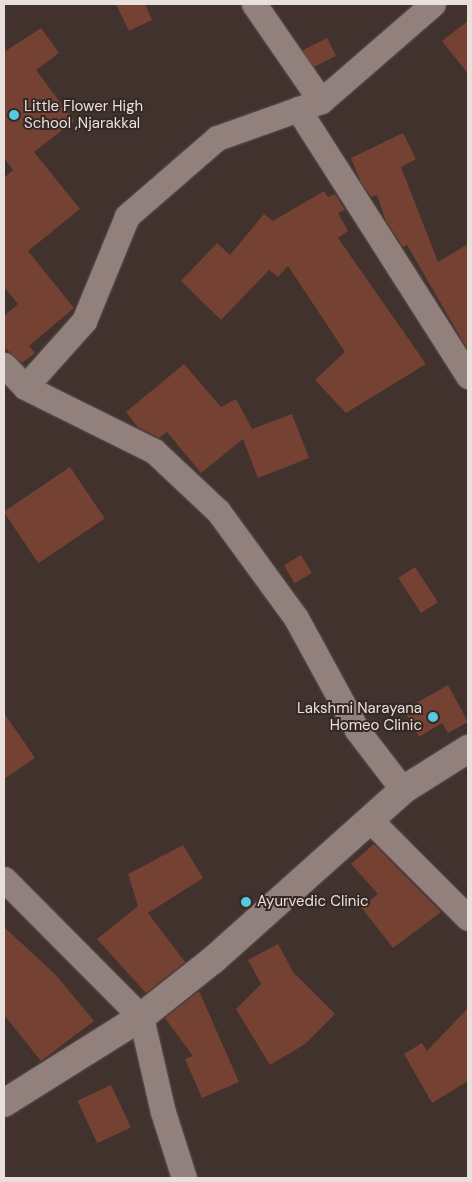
<!DOCTYPE html>
<html>
<head>
<meta charset="utf-8">
<style>
  body { margin:0 }
  #map { position:relative; width:472px; height:1182px; overflow:hidden; background:#41322e; font-family:"DM Sans",sans-serif }
  div>[style] { position:absolute }
  .building>* { inset:0; background:#754133; transform-origin:0 0 }
  .roads { filter:drop-shadow(0 0 1px #5d514e) drop-shadow(0 0 1px #5d514e) }
  .street>* { height:25px; margin:-12.5px; padding:0 12.5px; transform-origin:12.5px; border-radius:12.5px; background:#91807b }
  .secondary>* { height:28px; margin:-14px; padding:0 14px; transform-origin:14px; border-radius:14px; background:#91807b }
  .dots>* { width:14px; height:14px; translate:-50% -50%; box-sizing:border-box; border:2px solid #362824; border-radius:50% }
  span { translate:-50% -50%; white-space:nowrap; text-align:center; line-height:1.15; -webkit-text-stroke:4px #362824; paint-order:stroke }
  .poi-label { font-size:15px; color:#e9e0dd }
  .left { translate:0 -50%; text-align:left }
  .right { translate:-100% -50%; text-align:right }
  .frame { position:absolute; inset:0; border:5px solid #e9e0dd; pointer-events:none }
</style>
</head>
<body>
<div id="map">
  <div class="building">
    <div style="clip-path:polygon(116px 4px,145px 4px,152px 20px,129px 31px)"></div>
    <div style="clip-path:polygon(468px 21px,468px 74px,442px 41px)"></div>
    <div style="clip-path:polygon(41px 28px,59px 53px,36px 70px,74px 121px,34px 152px,80px 209px,28px 251px,74px 308px,29px 346px,35px 353px,22px 363px,4px 347px,4px 316px,18px 304px,4px 287px,4px 178px,13px 170px,4px 158px,4px 52px)"></div>
    <div style="left:327px;top:38px;width:20px;height:27px;rotate:63deg"></div>
    <div style="clip-path:polygon(403px 133px,416px 159px,401px 167px,438px 262px,468px 244px,468px 350px,407px 245px,403px 247px,385px 219px,377px 195px,371px 197px,361px 182px,351px 158px)"></div>
    <div style="clip-path:polygon(324px 191px,328px 197px,335px 194px,345px 210px,338px 213px,348px 231px,338px 238px,426px 364px,346px 413px,315px 380px,345px 352px,288px 266px,278px 277px,269px 270px,221px 320px,181px 281px,217px 243px,230px 255px,264px 214px,273px 221px)"></div>
    <div style="clip-path:polygon(184px 364px,221px 407px,236px 399px,252px 429px,292px 414px,309px 458px,258px 478px,243px 439px,201px 473px,167px 432px,159px 438px,138px 427px,126px 412px)"></div>
    <div style="left:70px;top:467px;width:62px;height:80px;rotate:56deg"></div>
    <div style="left:301px;top:555px;width:21px;height:20px;rotate:59deg"></div>
    <div style="left:415px;top:567px;width:42px;height:20px;rotate:57deg"></div>
    <div style="clip-path:polygon(448px 685px,468px 722px,448px 733px,442px 723px,419px 737px,404px 710px)"></div>
    <div style="clip-path:polygon(4px 713px,35px 758px,4px 779px)"></div>
    <div style="clip-path:polygon(374px 844px,441px 912px,393px 948px,361px 907px,378px 894px,351px 864px)"></div>
    <div style="clip-path:polygon(183px 845px,203px 878px,148px 913px,185px 962px,146px 993px,97px 939px,138px 906px,128px 874px)"></div>
    <div style="clip-path:polygon(4px 927px,55px 974px,94px 1021px,41px 1061px,4px 1015px)"></div>
    <div style="clip-path:polygon(278px 944px,293px 972px,335px 1014px,305px 1044px,270px 1065px,236px 1009px,261px 984px,248px 960px)"></div>
    <div style="clip-path:polygon(199px 991px,239px 1082px,202px 1098px,185px 1059px,193px 1056px,165px 1018px)"></div>
    <div style="clip-path:polygon(468px 1008px,468px 1081px,432px 1103px,404px 1054px,422px 1043px,427px 1051px)"></div>
    <div style="left:111px;top:1085px;width:47px;height:37px;rotate:65deg"></div>
  </div>
  <div class="roads">
    <div class="street">
      <div style="left:254px;top:4px;width:118px;rotate:55.4deg"></div>
      <div style="left:298px;top:109px;width:317px;rotate:57.5deg"></div>
      <div style="left:4px;top:365px;width:30px;rotate:46deg"></div>
      <div style="left:25px;top:387px;width:144px;rotate:26.4deg"></div>
      <div style="left:154px;top:451px;width:88px;rotate:43.2deg"></div>
      <div style="left:218px;top:511px;width:132px;rotate:53.9deg"></div>
      <div style="left:296px;top:618px;width:128px;rotate:61.4deg"></div>
      <div style="left:357px;top:730px;width:76px;rotate:52.5deg"></div>
      <div style="left:25px;top:387px;width:89px;rotate:-48.2deg"></div>
      <div style="left:84px;top:321px;width:113px;rotate:-67.7deg"></div>
      <div style="left:127px;top:216px;width:119px;rotate:-40.9deg"></div>
      <div style="left:217px;top:138px;width:110px;rotate:-19.6deg"></div>
      <div style="left:321px;top:101px;width:148px;rotate:-40.9deg"></div>
      <div style="left:369px;top:819px;width:140px;rotate:45deg"></div>
      <div style="left:4px;top:879px;width:194px;rotate:45.2deg"></div>
      <div style="left:141px;top:1017px;width:98px;rotate:77deg"></div>
      <div style="left:163px;top:1112px;width:69px;rotate:72.3deg"></div>
    </div>
    <div class="secondary">
      <div style="left:4px;top:1103px;width:162px;rotate:-32.1deg"></div>
      <div style="left:141px;top:1017px;width:92px;rotate:-38.4deg"></div>
      <div style="left:213px;top:960px;width:255px;rotate:-41.8deg"></div>
      <div style="left:403px;top:790px;width:77px;rotate:-32.2deg"></div>
    </div>
  </div>
  <div class="dots">
    <div style="left:14px;top:115px;background:#57c9e3"></div>
    <div style="left:433px;top:717px;background:#57c9e3"></div>
    <div style="left:246px;top:902px;background:#57c9e3"></div>
  </div>
  <div class="poi-label">
    <span class="left" style="left:24px;top:115px">Little Flower High<br>School ,Njarakkal</span>
    <span class="right" style="left:422px;top:717px">Lakshmi Narayana<br>Homeo Clinic</span>
    <span class="left" style="left:257px;top:902px">Ayurvedic Clinic</span>
  </div>
  <div class="frame"></div>
</div>
</body>
</html>
